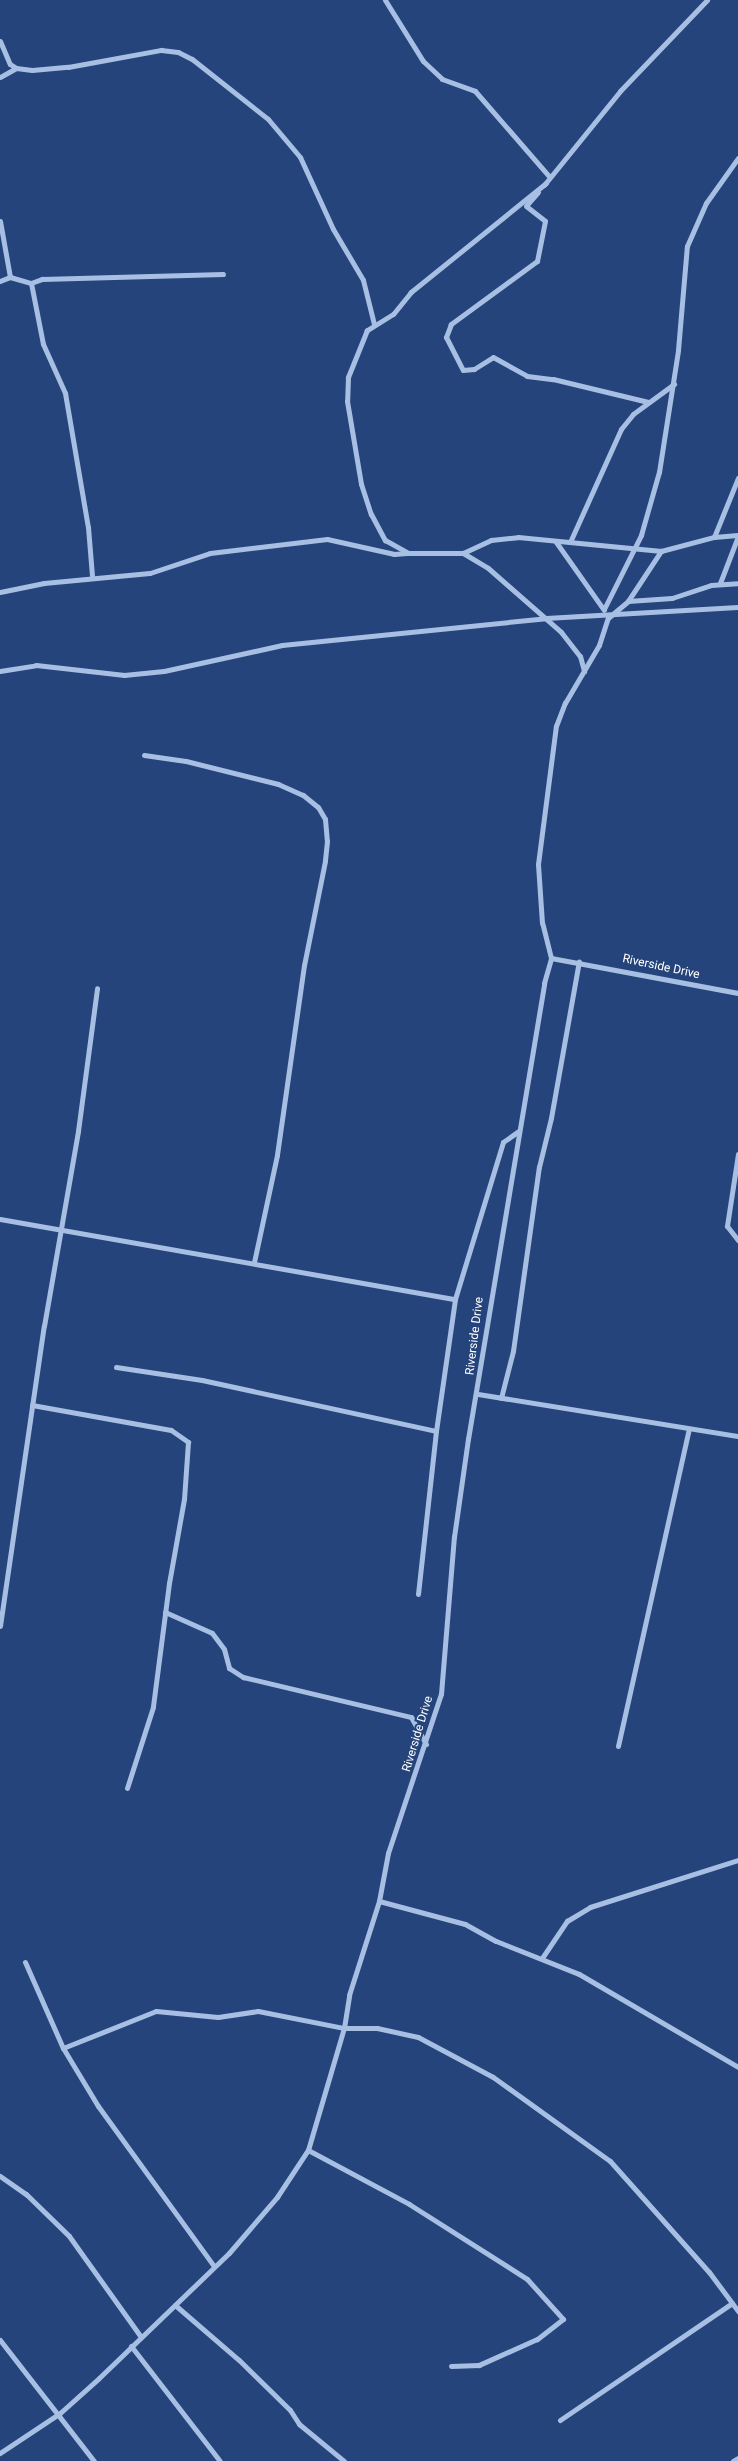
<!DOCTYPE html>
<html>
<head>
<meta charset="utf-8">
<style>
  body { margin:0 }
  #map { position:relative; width:738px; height:2461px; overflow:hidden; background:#25447b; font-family:Roboto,sans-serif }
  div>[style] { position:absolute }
  .street>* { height:5px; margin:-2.5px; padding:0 2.5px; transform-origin:2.5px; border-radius:2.5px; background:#a8bfe4 }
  span { translate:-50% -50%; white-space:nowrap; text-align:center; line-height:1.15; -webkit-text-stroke:4px #25447b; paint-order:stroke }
  .street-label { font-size:12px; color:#fff }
</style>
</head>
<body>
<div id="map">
  <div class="street">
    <div style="left:385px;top:0;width:72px;rotate:58.1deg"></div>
    <div style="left:423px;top:61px;width:26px;rotate:43deg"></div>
    <div style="left:442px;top:79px;width:35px;rotate:20deg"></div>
    <div style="left:475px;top:91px;width:113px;rotate:49deg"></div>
    <div style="left:0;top:41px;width:25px;rotate:67deg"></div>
    <div style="left:10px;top:64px;width:7px;rotate:34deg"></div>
    <div style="left:16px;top:68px;width:16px;rotate:7deg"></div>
    <div style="left:32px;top:70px;width:36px;rotate:-5deg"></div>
    <div style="left:68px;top:67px;width:95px;rotate:-10.4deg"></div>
    <div style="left:161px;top:50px;width:17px;rotate:7deg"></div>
    <div style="left:178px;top:52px;width:16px;rotate:27deg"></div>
    <div style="left:192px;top:59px;width:97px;rotate:38.3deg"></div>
    <div style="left:268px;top:119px;width:50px;rotate:49.9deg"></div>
    <div style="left:300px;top:157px;width:79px;rotate:65.4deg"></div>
    <div style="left:333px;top:229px;width:59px;rotate:59.5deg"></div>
    <div style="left:363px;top:280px;width:45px;rotate:76deg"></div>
    <div style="left:0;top:77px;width:18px;rotate:-29deg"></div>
    <div style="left:546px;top:183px;width:174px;rotate:141.1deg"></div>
    <div style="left:411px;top:292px;width:28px;rotate:129deg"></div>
    <div style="left:393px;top:314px;width:31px;rotate:148deg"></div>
    <div style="left:367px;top:330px;width:51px;rotate:112deg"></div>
    <div style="left:348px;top:377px;width:24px;rotate:92deg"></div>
    <div style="left:347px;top:401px;width:84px;rotate:80.4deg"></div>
    <div style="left:361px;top:484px;width:32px;rotate:72deg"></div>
    <div style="left:371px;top:514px;width:30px;rotate:62deg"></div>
    <div style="left:385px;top:540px;width:26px;rotate:29deg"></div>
    <div style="left:408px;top:553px;width:55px"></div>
    <div style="left:463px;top:553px;width:29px;rotate:31deg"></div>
    <div style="left:488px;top:568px;width:97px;rotate:41.2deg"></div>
    <div style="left:561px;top:632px;width:31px;rotate:52deg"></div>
    <div style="left:580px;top:656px;width:16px;rotate:75deg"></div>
    <div style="left:544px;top:185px;width:121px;rotate:-51deg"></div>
    <div style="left:620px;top:91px;width:126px;rotate:-46.3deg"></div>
    <div style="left:538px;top:192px;width:18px;rotate:131deg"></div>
    <div style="left:526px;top:206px;width:24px;rotate:38deg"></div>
    <div style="left:545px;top:221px;width:41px;rotate:101.3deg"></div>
    <div style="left:537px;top:261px;width:107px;rotate:143.8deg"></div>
    <div style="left:451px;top:324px;width:14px;rotate:111deg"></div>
    <div style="left:446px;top:337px;width:37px;rotate:63deg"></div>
    <div style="left:463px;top:370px;width:11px;rotate:-5deg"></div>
    <div style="left:474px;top:369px;width:22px;rotate:-32deg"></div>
    <div style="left:493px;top:357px;width:39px;rotate:29deg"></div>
    <div style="left:527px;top:376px;width:26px;rotate:7deg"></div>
    <div style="left:553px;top:379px;width:98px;rotate:13.6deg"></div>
    <div style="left:0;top:221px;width:57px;rotate:79.9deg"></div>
    <div style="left:0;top:281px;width:11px;rotate:-22deg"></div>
    <div style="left:10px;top:277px;width:22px;rotate:16deg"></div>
    <div style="left:31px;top:283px;width:12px;rotate:-20deg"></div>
    <div style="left:42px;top:279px;width:181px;rotate:-1.6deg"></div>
    <div style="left:31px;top:283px;width:62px;rotate:78.9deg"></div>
    <div style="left:43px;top:344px;width:54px;rotate:65.8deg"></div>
    <div style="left:65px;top:393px;width:136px;rotate:80.3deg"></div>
    <div style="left:88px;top:527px;width:49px;rotate:85.3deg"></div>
    <div style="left:714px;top:537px;width:64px;rotate:-67.9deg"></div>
    <div style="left:556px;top:542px;width:83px;rotate:54.8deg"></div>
    <div style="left:570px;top:542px;width:124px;rotate:-65.7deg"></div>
    <div style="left:621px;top:429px;width:19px;rotate:-51deg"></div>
    <div style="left:633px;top:414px;width:51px;rotate:-36.2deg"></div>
    <div style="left:463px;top:553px;width:31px;rotate:-25deg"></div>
    <div style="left:491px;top:540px;width:27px;rotate:-6deg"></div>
    <div style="left:518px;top:537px;width:144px;rotate:5.6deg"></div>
    <div style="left:661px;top:551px;width:55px;rotate:-14.8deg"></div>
    <div style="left:714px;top:537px;width:24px;rotate:-5deg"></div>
    <div style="left:720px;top:583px;width:50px;rotate:-69deg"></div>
    <div style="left:0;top:592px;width:45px;rotate:-11.6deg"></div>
    <div style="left:44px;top:583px;width:106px;rotate:-5.4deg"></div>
    <div style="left:150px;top:573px;width:63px;rotate:-18.4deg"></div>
    <div style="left:210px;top:553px;width:118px;rotate:-6.8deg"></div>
    <div style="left:327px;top:539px;width:69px;rotate:12.6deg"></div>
    <div style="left:394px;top:554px;width:13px;rotate:-4deg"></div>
    <div style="left:628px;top:601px;width:44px;rotate:-3.9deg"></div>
    <div style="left:672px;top:598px;width:41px;rotate:-18.4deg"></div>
    <div style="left:711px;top:585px;width:27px;rotate:-4deg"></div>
    <div style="left:604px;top:609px;width:83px;rotate:-63.4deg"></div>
    <div style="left:641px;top:535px;width:66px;rotate:-74.1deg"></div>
    <div style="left:659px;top:472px;width:123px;rotate:-81.1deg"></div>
    <div style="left:678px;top:350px;width:104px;rotate:-85.1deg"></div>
    <div style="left:687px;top:246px;width:47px;rotate:-66.2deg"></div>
    <div style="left:706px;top:203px;width:55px;rotate:-54.6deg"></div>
    <div style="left:0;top:671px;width:36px;rotate:-9deg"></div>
    <div style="left:36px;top:665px;width:89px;rotate:6.5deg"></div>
    <div style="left:124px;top:675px;width:40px;rotate:-5.7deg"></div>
    <div style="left:164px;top:671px;width:121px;rotate:-12.4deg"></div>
    <div style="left:282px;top:645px;width:265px;rotate:-5.8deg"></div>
    <div style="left:546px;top:618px;width:192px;rotate:-3.3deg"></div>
    <div style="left:144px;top:755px;width:42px;rotate:8.1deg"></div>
    <div style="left:186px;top:761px;width:95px;rotate:14deg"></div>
    <div style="left:278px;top:784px;width:27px;rotate:24deg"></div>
    <div style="left:303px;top:795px;width:19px;rotate:39deg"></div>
    <div style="left:318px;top:807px;width:14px;rotate:60deg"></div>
    <div style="left:325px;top:819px;width:22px;rotate:85deg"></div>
    <div style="left:327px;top:841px;width:20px;rotate:96deg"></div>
    <div style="left:325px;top:861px;width:106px;rotate:101.4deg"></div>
    <div style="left:304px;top:965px;width:192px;rotate:98.1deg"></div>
    <div style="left:277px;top:1155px;width:109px;rotate:102.1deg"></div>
    <div style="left:551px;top:958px;width:36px;rotate:-104deg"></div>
    <div style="left:542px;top:923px;width:59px;rotate:-93.9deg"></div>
    <div style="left:538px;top:864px;width:139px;rotate:-82.6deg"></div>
    <div style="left:556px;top:726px;width:25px;rotate:-69deg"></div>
    <div style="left:565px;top:703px;width:67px;rotate:-59.6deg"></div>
    <div style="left:599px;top:645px;width:28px;rotate:-72deg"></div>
    <div style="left:608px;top:618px;width:26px;rotate:-40deg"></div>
    <div style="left:628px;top:601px;width:60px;rotate:-56.6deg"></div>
    <div style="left:738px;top:1154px;width:73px;rotate:98.7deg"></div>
    <div style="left:727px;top:1226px;width:18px;rotate:52deg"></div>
    <div style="left:0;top:1219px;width:462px;rotate:10deg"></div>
    <div style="left:116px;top:1367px;width:87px;rotate:8.6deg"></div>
    <div style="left:202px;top:1380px;width:239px;rotate:12.3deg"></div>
    <div style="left:478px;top:1394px;width:263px;rotate:9.2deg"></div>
    <div style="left:501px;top:1398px;width:49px;rotate:-75.7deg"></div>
    <div style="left:513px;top:1351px;width:186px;rotate:-82deg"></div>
    <div style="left:539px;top:1167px;width:50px;rotate:-76.2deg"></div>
    <div style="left:551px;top:1118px;width:159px;rotate:-79.9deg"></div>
    <div style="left:32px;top:1405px;width:141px;rotate:10.2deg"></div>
    <div style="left:171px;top:1430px;width:21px;rotate:35deg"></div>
    <div style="left:188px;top:1442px;width:57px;rotate:94deg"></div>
    <div style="left:184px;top:1499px;width:85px;rotate:100.1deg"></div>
    <div style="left:169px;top:1583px;width:125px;rotate:97.4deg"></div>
    <div style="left:153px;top:1707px;width:85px;rotate:107.8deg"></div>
    <div style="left:418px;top:1594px;width:164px;rotate:-83.7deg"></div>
    <div style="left:436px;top:1431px;width:133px;rotate:-81.8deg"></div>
    <div style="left:455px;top:1299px;width:164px;rotate:-73deg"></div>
    <div style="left:503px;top:1142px;width:19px;rotate:-35deg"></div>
    <div style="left:165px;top:1612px;width:51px;rotate:24.1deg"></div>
    <div style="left:212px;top:1633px;width:20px;rotate:53deg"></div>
    <div style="left:224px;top:1649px;width:20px;rotate:75deg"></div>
    <div style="left:229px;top:1668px;width:17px;rotate:33deg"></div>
    <div style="left:243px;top:1677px;width:173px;rotate:13.4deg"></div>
    <div style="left:411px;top:1717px;width:31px;rotate:61deg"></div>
    <div style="left:0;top:1626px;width:303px;rotate:-81.7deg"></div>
    <div style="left:44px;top:1326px;width:198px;rotate:-80.1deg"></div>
    <div style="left:78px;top:1131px;width:144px;rotate:-82.4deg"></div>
    <div style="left:618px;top:1746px;width:325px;rotate:-77.4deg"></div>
    <div style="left:379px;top:1901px;width:49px;rotate:-79.4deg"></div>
    <div style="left:388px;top:1853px;width:168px;rotate:-71.6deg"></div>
    <div style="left:441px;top:1694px;width:158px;rotate:-85.3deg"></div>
    <div style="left:454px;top:1537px;width:99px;rotate:-81.9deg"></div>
    <div style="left:468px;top:1439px;width:462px;rotate:-80.5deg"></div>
    <div style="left:544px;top:983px;width:26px;rotate:-74deg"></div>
    <div style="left:551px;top:958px;width:190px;rotate:10.6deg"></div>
    <div style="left:542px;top:1958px;width:45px;rotate:-56deg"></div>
    <div style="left:567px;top:1921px;width:27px;rotate:-31deg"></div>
    <div style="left:590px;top:1907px;width:155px;rotate:-17.6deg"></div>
    <div style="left:25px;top:1962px;width:94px;rotate:66.2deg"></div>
    <div style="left:63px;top:2048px;width:68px;rotate:58.9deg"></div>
    <div style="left:98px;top:2106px;width:198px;rotate:54.1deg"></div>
    <div style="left:63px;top:2048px;width:100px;rotate:-21.7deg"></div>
    <div style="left:156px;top:2011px;width:62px;rotate:5.5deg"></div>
    <div style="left:218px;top:2017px;width:40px;rotate:-8.5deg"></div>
    <div style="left:258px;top:2011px;width:88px;rotate:11.2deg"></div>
    <div style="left:344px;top:2028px;width:33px"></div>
    <div style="left:377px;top:2028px;width:42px;rotate:12.4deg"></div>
    <div style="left:418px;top:2037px;width:85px;rotate:28.1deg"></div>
    <div style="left:493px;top:2077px;width:144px;rotate:35.7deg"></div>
    <div style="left:610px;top:2161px;width:149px;rotate:48.3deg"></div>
    <div style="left:709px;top:2272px;width:49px;rotate:53.4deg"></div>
    <div style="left:308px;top:2150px;width:115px;rotate:28.1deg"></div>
    <div style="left:409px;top:2204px;width:140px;rotate:32.4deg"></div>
    <div style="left:527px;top:2279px;width:54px;rotate:48deg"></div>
    <div style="left:563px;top:2319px;width:33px;rotate:142deg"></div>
    <div style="left:537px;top:2339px;width:64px;rotate:155.9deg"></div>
    <div style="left:479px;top:2365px;width:28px;rotate:178deg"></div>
    <div style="left:0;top:2176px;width:32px;rotate:35deg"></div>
    <div style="left:26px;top:2194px;width:60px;rotate:44.3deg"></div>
    <div style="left:69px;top:2236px;width:124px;rotate:54.5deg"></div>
    <div style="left:175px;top:2305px;width:84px;rotate:40.7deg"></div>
    <div style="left:239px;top:2360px;width:71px;rotate:44.4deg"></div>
    <div style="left:290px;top:2410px;width:17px;rotate:57deg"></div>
    <div style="left:299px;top:2424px;width:58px;rotate:39.4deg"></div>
    <div style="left:0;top:2340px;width:153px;rotate:52.2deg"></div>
    <div style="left:131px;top:2346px;width:145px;rotate:52.3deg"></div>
    <div style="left:560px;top:2420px;width:208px;rotate:-34.2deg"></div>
    <div style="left:0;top:2453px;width:72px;rotate:-33.7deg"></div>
    <div style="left:60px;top:2413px;width:52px;rotate:-41.9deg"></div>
    <div style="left:99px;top:2378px;width:180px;rotate:-43.9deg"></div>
    <div style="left:229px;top:2253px;width:74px;rotate:-49.4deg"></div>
    <div style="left:277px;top:2197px;width:56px;rotate:-56.6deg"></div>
    <div style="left:308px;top:2150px;width:127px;rotate:-73.6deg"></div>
    <div style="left:344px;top:2028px;width:33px;rotate:-81deg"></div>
    <div style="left:349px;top:1995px;width:99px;rotate:-72.3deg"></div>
    <div style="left:379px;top:1901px;width:89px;rotate:15deg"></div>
    <div style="left:465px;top:1924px;width:35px;rotate:29deg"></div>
    <div style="left:496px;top:1941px;width:89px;rotate:21.7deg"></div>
    <div style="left:579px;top:1974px;width:184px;rotate:30.3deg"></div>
    <div style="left:733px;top:2461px;width:6px;rotate:-31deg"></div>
  </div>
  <div class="street-label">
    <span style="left:661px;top:967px;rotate:12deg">Riverside Drive</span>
    <span style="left:475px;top:1336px;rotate:-83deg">Riverside Drive</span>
    <span style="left:418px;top:1734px;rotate:-73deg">Riverside Drive</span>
  </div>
</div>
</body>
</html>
